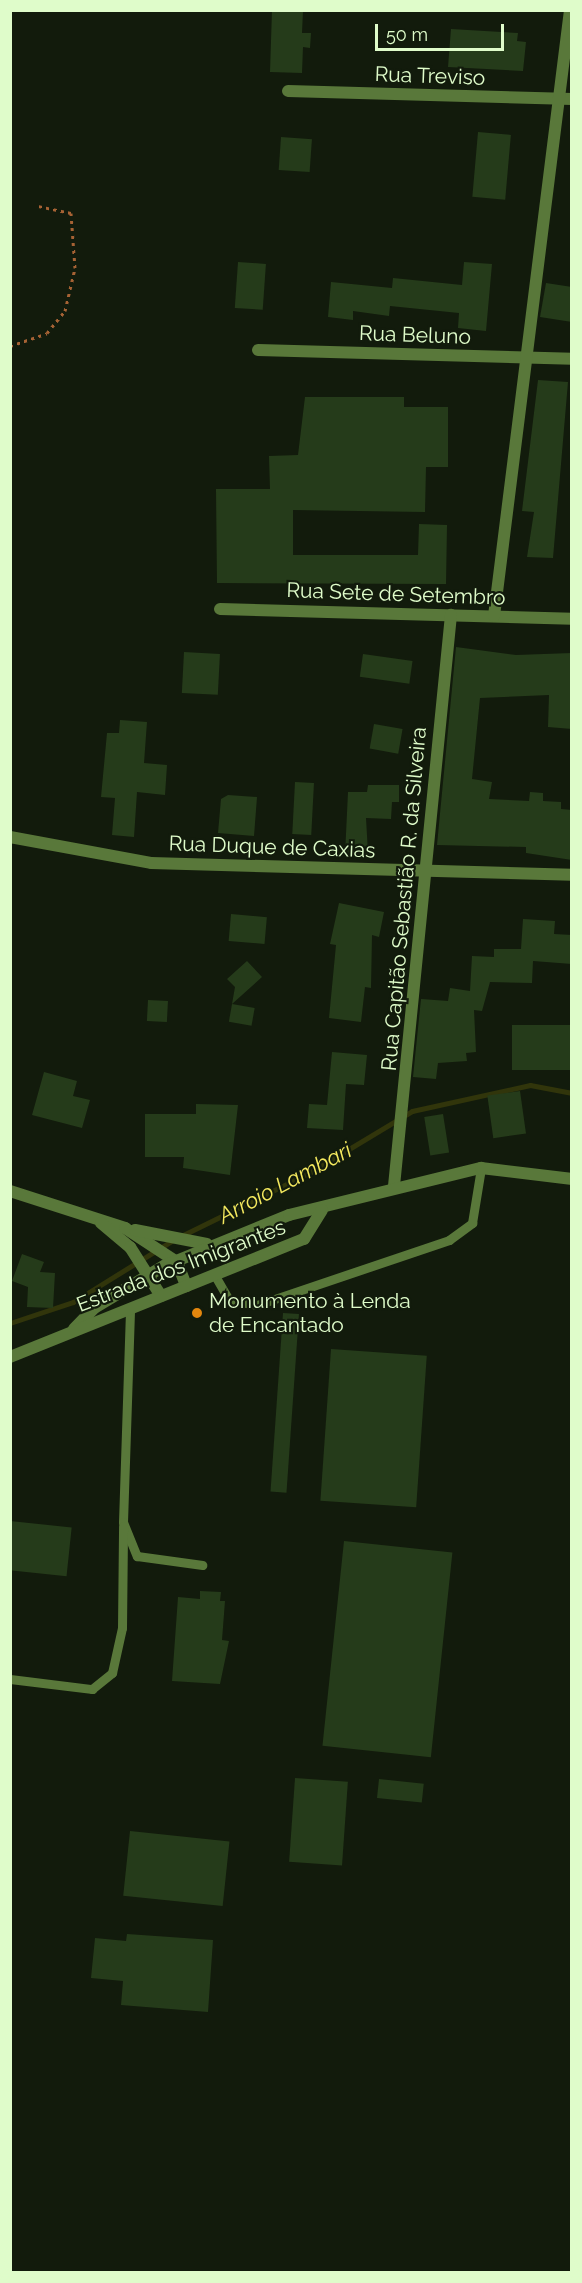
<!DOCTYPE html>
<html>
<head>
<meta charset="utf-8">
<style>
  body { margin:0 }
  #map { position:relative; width:582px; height:2283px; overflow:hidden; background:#121b0c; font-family:Raleway,sans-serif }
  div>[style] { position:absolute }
  .stream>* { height:5px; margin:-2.5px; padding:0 2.5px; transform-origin:2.5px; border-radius:2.5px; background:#31350b }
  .building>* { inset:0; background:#253b1a; transform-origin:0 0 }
  .path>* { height:3px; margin-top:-1.5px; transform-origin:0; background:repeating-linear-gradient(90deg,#a66234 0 3px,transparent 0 7.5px) }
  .service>* { height:9px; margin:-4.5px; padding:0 4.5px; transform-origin:4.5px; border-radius:4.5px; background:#59783a }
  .minor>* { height:12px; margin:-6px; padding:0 6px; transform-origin:6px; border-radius:6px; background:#59783a }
  .tertiary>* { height:12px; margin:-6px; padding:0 6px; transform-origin:6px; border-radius:6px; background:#59783a }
  .dots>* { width:16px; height:16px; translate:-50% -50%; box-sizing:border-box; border:3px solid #121b0c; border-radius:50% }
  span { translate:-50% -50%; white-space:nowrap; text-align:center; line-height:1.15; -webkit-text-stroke:4.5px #121b0c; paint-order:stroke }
  .street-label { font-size:21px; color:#dffcca }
  .poi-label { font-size:21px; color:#dffcca }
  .left { translate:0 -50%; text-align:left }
  .water-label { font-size:22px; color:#f5ea5f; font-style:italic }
  .frame { position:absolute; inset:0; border:12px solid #dffcca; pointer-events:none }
  .scale { position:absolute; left:375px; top:24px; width:129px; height:27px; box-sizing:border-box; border:3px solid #dffcca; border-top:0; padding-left:8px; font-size:18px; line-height:21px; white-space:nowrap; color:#dffcca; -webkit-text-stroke:4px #121b0c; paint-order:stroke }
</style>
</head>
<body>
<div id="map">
  <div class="stream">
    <div style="left:181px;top:1236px;width:143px;rotate:-26.2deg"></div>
    <div style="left:309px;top:1173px;width:120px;rotate:-31deg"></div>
    <div style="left:412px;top:1111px;width:121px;rotate:-12.4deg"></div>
    <div style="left:530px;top:1085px;width:43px;rotate:10.8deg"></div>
    <div style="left:10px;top:1323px;width:66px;rotate:-18.4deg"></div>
    <div style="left:73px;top:1302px;width:118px;rotate:-31.8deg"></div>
  </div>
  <div class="building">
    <div style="clip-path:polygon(272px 10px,303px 11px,302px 33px,311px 33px,310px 48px,303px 47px,302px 73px,270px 72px)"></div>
    <div style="clip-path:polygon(451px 29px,518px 33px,517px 41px,526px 42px,523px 71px,448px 67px)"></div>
    <div style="left:478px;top:132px;width:33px;height:65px;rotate:5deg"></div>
    <div style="left:281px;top:137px;width:31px;height:33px;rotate:4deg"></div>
    <div style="left:238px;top:262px;width:28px;height:46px;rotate:4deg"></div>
    <div style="clip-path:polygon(464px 262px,492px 264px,486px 331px,458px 328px,459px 313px,390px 306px,389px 316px,353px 311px,353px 320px,328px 317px,331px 282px,392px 288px,393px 278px,462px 285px)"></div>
    <div style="clip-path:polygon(546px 283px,572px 287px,572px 322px,540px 317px)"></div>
    <div style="clip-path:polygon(538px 380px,568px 382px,553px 558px,527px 557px,534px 512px,522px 511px)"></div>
    <div style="clip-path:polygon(305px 397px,404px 397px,404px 407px,448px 407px,448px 467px,426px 467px,425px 512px,293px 510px,293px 555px,418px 555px,419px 524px,447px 525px,446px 584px,217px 583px,216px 489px,270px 489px,269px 456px,298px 455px)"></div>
    <div style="clip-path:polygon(456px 647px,516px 655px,572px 653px,572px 729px,548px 727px,549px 695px,480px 698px,472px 779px,492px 782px,489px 799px,529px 801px,530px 792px,543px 793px,543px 801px,561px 802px,561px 809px,572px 810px,572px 860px,526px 853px,526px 847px,437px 845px)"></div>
    <div style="left:184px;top:652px;width:36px;height:41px;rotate:3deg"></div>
    <div style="left:363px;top:654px;width:50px;height:23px;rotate:8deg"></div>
    <div style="clip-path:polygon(120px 720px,147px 722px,144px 763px,167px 765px,165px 795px,137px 792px,134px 837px,112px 835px,115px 798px,101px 797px,107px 733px,119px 733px)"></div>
    <div style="left:374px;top:724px;width:29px;height:25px;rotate:10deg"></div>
    <div style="left:295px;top:782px;width:19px;height:52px;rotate:3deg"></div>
    <div style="clip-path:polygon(368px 785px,399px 785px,399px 802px,392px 802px,391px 819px,366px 818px,368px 853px,345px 855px,348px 792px,367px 792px)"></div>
    <div style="clip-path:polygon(228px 795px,257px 797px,254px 836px,218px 833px,221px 799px)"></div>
    <div style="clip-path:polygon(339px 903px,384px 912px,379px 937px,372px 935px,371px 988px,365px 987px,361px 1022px,329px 1018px,336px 945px,330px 944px)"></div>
    <div style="left:231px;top:914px;width:36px;height:27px;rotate:5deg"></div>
    <div style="clip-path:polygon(523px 919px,555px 921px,554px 934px,572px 935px,572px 964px,533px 961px,532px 983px,490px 982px,482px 1011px,474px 1010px,476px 1052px,466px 1053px,467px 1061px,438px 1063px,436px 1079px,413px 1077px,421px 999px,448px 1001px,450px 988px,470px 991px,472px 956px,494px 957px,494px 949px,521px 949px)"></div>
    <div style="clip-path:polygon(247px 961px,262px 977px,232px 1004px,235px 987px,227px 979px)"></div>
    <div style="left:148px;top:1000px;width:20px;height:21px;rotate:3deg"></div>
    <div style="left:232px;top:1004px;width:23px;height:18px;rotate:10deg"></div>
    <div style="left:512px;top:1025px;width:60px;height:45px"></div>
    <div style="clip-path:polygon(332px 1052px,367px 1055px,364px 1085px,346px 1084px,343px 1130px,307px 1128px,309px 1104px,327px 1105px)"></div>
    <div style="clip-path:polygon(44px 1072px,77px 1081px,73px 1096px,90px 1100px,82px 1128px,32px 1115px)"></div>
    <div style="left:520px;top:1091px;width:43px;height:33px;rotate:82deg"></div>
    <div style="clip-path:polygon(196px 1104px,238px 1105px,230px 1175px,183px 1168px,184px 1157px,145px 1157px,145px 1114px,196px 1114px)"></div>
    <div style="left:443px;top:1114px;width:39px;height:19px;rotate:81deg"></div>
    <div style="clip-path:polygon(22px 1254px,44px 1262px,40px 1272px,55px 1273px,53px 1308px,27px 1307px,28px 1287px,12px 1281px)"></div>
    <div style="left:283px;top:1313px;width:16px;height:179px;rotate:4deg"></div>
    <div style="left:331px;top:1349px;width:96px;height:152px;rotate:4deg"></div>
    <div style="left:10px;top:1521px;width:62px;height:49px;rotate:6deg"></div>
    <div style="left:344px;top:1541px;width:109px;height:206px;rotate:6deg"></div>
    <div style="clip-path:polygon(200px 1591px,221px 1592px,220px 1601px,225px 1601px,222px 1640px,229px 1641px,220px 1684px,172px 1681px,178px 1597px,200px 1599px)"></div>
    <div style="left:295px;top:1778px;width:53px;height:84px;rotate:4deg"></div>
    <div style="left:379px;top:1779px;width:45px;height:19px;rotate:6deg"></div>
    <div style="left:130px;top:1831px;width:100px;height:65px;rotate:6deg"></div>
    <div style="clip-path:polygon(127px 1934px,213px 1940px,208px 2012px,121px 2005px,123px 1981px,91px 1978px,95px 1938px,126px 1941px)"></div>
  </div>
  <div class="path">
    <div style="left:10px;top:346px;width:39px;rotate:-19deg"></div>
    <div style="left:47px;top:333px;width:28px;rotate:-51deg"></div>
    <div style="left:65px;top:311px;width:44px;rotate:-76.9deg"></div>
    <div style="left:75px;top:268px;width:55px;rotate:-94.2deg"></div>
    <div style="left:71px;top:213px;width:33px;rotate:-168deg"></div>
  </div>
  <div class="service">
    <div style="left:214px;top:1274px;width:30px;rotate:60deg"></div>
    <div style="left:229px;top:1300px;width:28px;rotate:10deg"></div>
    <div style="left:257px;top:1305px;width:203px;rotate:-18.7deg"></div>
    <div style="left:449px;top:1240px;width:29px;rotate:-36deg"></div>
    <div style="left:472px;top:1223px;width:56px;rotate:-80.7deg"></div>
    <div style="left:130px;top:1311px;width:211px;rotate:91.9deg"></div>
    <div style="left:123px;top:1522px;width:37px;rotate:68deg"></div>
    <div style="left:137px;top:1556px;width:66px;rotate:7.9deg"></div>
    <div style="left:10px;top:1679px;width:83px;rotate:7deg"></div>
    <div style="left:92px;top:1689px;width:26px;rotate:-39deg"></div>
    <div style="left:112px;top:1673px;width:46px;rotate:-77.5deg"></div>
    <div style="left:122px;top:1628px;width:102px;rotate:-89.4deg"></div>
  </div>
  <div class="minor">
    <div style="left:288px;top:91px;width:284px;rotate:1.6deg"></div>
    <div style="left:258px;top:350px;width:314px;rotate:1.6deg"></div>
    <div style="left:220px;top:609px;width:352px;rotate:1.6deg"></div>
    <div style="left:494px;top:616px;width:611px;rotate:-82.85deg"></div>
    <div style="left:10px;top:837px;width:143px;rotate:10.4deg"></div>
    <div style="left:151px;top:863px;width:421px;rotate:1.6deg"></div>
    <div style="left:394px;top:1186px;width:574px;rotate:-84.3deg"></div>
  </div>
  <div class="tertiary">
    <div style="left:10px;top:1191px;width:121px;rotate:17.8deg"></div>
    <div style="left:125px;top:1228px;width:62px;rotate:33.2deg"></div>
    <div style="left:177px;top:1262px;width:26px;rotate:69deg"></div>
    <div style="left:101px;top:1223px;width:38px;rotate:40deg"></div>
    <div style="left:130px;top:1247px;width:58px;rotate:57.7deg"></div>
    <div style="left:135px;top:1230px;width:73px;rotate:11deg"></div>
    <div style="left:74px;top:1329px;width:29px;rotate:-46deg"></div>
    <div style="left:94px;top:1308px;width:82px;rotate:-31deg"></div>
    <div style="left:164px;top:1266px;width:135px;rotate:-22.2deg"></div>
    <div style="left:289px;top:1215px;width:198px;rotate:-13.8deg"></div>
    <div style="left:481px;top:1168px;width:92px;rotate:6.9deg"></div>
    <div style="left:10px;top:1357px;width:317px;rotate:-21.9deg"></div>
    <div style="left:304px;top:1239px;width:34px;rotate:-58deg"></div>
  </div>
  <div class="dots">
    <div style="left:197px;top:1313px;background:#e3870e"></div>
  </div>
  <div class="street-label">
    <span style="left:430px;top:76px;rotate:2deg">Rua Treviso</span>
    <span style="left:415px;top:335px;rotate:2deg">Rua Beluno</span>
    <span style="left:396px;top:594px;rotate:2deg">Rua Sete de Setembro</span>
    <span style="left:272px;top:847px;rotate:2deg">Rua Duque de Caxias</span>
    <span style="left:404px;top:899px;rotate:-85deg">Rua Capitão Sebastião R. da Silveira</span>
    <span style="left:181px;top:1266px;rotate:-21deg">Estrada dos Imigrantes</span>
  </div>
  <div class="poi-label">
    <span class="left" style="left:209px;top:1313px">Monumento à Lenda<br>de Encantado</span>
  </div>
  <div class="water-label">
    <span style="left:285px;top:1183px;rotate:-28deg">Arroio Lambari</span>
  </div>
  <div class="frame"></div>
  <div class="scale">50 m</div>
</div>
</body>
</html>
